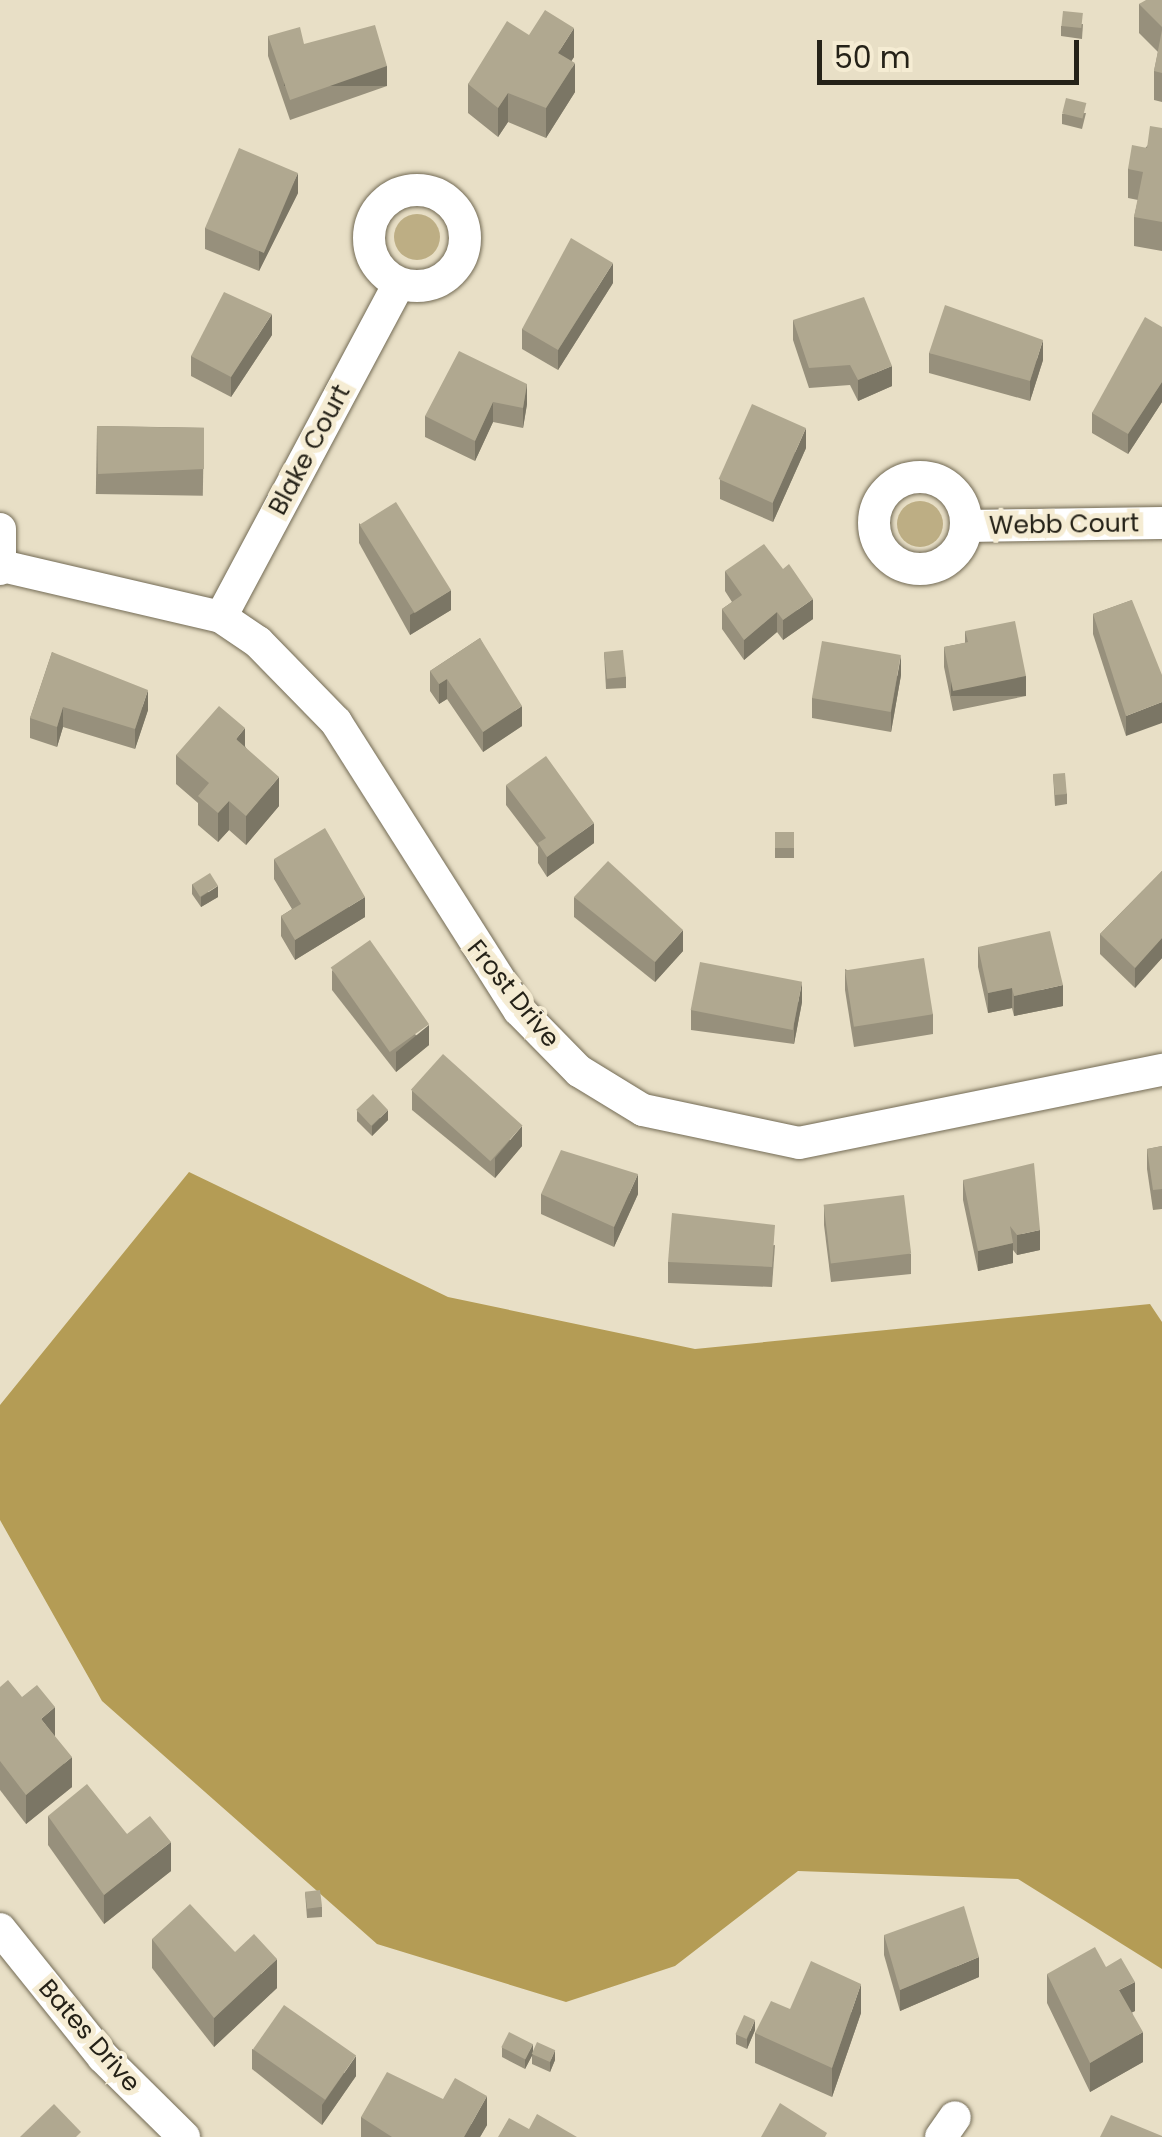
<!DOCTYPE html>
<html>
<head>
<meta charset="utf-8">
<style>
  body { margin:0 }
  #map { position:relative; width:1162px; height:2137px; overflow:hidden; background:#e8dfc6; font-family:Poppins,sans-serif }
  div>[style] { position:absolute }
  .green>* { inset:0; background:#bdae84 }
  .round { border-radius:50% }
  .forest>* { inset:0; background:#b49c55 }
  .roads { filter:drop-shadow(0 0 2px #736b55) drop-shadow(0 0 2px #736b55) }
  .minor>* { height:32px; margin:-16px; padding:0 16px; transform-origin:16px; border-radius:16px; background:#fff }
  .minor>.ring { margin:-16px; padding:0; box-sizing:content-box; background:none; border:32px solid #fff; border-radius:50% }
  .wall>* { inset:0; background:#97907c; transform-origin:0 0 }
  .shaded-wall>* { inset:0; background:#7b7665; transform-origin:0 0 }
  .building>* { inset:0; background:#b0a890; transform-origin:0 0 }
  span { translate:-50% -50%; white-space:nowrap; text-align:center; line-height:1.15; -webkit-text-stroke:10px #f5ecd3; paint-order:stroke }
  .street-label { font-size:25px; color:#252218 }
  .scale { position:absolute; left:817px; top:40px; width:262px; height:45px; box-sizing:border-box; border:5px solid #252218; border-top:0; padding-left:12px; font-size:30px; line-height:35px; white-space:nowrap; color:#252218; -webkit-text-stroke:8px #f5ecd3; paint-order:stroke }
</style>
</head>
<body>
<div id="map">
  <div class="green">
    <div class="round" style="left:394px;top:214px;width:46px;height:46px"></div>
    <div class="round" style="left:897px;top:501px;width:46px;height:46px"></div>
  </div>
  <div class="forest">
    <div style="clip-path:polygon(189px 1172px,448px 1297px,695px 1349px,1150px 1304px,1162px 1322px,1162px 1969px,1018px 1879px,798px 1871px,675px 1966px,566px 2002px,377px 1944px,102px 1701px,0 1520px,0 1405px)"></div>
  </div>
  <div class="roads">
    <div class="minor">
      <div class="ring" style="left:369px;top:190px;width:64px;height:64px"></div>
      <div class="ring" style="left:874px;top:477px;width:60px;height:60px"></div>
      <div style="left:966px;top:526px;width:196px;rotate:-0.9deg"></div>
      <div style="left:0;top:529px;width:40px;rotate:90deg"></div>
      <div style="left:2px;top:566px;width:225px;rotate:13.1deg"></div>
      <div style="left:221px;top:617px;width:45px;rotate:34deg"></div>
      <div style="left:258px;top:642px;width:112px;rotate:45.7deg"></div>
      <div style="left:336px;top:722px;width:341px;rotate:57.6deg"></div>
      <div style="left:519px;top:1010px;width:86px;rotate:45.5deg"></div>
      <div style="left:579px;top:1071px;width:75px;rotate:31.4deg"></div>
      <div style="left:643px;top:1110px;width:159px;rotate:11.9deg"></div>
      <div style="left:799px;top:1143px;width:370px;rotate:-11.4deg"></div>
      <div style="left:221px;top:617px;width:378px;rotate:-61.9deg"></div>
      <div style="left:0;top:1929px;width:164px;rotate:51.2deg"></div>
      <div style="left:103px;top:2057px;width:114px;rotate:44.6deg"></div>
      <div style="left:941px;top:2137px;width:24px;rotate:-55deg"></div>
    </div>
  </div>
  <div class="wall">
    <div style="clip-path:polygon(1162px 0,1162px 102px,1154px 100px,1154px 71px,1158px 52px,1139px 33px,1139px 4px)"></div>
    <div style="clip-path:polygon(1083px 24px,1082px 39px,1061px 36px,1061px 26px)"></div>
    <div style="clip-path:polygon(529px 35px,574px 57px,571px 61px,575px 92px,546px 138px,508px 122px,498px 137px,468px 113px,468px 84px)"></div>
    <div style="clip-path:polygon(268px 36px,304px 44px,387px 86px,290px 120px,268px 56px)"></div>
    <div style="clip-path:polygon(1086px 113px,1082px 129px,1062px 124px,1062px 114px)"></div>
    <div style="clip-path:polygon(1162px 128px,1162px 251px,1134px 246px,1134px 217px,1138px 200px,1128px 198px,1128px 169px)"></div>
    <div style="clip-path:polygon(298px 193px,259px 271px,205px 249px,205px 228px)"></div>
    <div style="clip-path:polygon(613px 283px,558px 370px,522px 349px,522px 329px)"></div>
    <div style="clip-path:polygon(793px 320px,892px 386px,858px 401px,850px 385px,809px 388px,793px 340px)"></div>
    <div style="clip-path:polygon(1162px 327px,1162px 402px,1128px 454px,1092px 433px,1092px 413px)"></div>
    <div style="clip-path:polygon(272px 335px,231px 397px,191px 376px,191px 356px)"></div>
    <div style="clip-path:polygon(929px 353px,1043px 360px,1030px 401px,929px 373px)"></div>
    <div style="clip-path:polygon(527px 384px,527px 404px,523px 428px,493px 422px,475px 461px,425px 437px,425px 416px)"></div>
    <div style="left:97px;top:426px;width:107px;height:68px;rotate:1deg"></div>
    <div style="clip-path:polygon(806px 448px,773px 522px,720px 499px,720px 479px)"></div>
    <div style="clip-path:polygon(359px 523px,451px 610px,410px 635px,359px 543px)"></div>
    <div style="clip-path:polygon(725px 571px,813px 619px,783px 640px,777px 632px,744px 660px,722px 629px,722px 609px,732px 602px,725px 591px)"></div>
    <div style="clip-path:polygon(1132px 600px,1126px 736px,1093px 634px,1093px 614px)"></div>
    <div style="clip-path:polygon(965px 631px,1026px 696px,953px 711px,944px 667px,944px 647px,965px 643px)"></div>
    <div style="clip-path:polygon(480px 638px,522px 726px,483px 752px,447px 699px,439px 704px,430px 691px,430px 671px)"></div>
    <div style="clip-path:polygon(52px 652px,148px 710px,135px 749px,63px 727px,57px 747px,30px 738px,30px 718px)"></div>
    <div style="clip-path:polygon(604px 652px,626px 677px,626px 688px,606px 689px)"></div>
    <div style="clip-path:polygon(901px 675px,891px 732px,812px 718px,812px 698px)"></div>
    <div style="clip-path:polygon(245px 746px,279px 806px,246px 845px,229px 830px,218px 842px,198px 825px,198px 803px,176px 784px,176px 755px)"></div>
    <div style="clip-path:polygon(1053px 774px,1067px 794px,1067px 804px,1055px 806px)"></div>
    <div style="clip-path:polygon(506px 785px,594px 843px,547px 877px,538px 863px,538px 847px,506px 805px)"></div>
    <div style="left:775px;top:832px;width:19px;height:26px"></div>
    <div style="clip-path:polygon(274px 859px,365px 917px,295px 960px,281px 936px,281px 916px,292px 909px,274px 879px)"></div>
    <div style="clip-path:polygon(1162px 871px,1162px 958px,1135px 988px,1100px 954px,1100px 934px)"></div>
    <div style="clip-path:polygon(192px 884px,218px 897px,201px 907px,192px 894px)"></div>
    <div style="clip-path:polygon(574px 897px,683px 951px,655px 982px,574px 917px)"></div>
    <div style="clip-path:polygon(978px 947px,1063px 1006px,1014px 1016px,1012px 1008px,988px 1013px,978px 967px)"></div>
    <div style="clip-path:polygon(845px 969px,933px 1014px,933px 1034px,854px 1047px,845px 990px)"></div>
    <div style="clip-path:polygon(332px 970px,429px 1045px,396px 1072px,332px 990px)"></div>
    <div style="clip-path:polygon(802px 1002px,794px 1044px,691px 1030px,691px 1010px)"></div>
    <div style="clip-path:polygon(412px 1090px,522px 1146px,495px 1178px,412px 1110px)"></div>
    <div style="clip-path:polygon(357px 1111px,388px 1120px,372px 1136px,357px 1121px)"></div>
    <div style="clip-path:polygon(1162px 1146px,1162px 1209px,1153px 1210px,1147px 1169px,1147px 1149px)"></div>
    <div style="clip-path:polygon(963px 1180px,1040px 1250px,1017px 1255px,1013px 1250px,1013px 1263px,978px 1271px,963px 1200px)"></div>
    <div style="clip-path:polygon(541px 1194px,638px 1194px,614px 1247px,541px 1214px)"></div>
    <div style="clip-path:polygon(824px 1205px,911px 1254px,911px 1274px,831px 1282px,824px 1225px)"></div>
    <div style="clip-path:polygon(775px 1245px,772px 1287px,668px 1283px,668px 1262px)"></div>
    <div style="clip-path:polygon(0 1687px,55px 1737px,72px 1787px,26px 1824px,0 1790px)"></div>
    <div style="clip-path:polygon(48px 1816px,127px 1834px,171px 1871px,104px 1924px,48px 1845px)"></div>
    <div style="clip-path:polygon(305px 1892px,322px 1907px,322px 1917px,307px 1918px)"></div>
    <div style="clip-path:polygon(884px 1935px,979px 1977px,900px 2011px,884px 1955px)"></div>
    <div style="clip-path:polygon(152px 1939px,235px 1952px,277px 1988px,214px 2047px,152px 1968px)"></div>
    <div style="clip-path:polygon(1047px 1974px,1135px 2011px,1132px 2012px,1143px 2062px,1090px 2092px,1047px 2003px)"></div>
    <div style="clip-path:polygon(790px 2009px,861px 2013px,832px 2097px,755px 2063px,755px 2033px)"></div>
    <div style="clip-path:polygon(755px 2030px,747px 2049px,736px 2044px,736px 2034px)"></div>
    <div style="clip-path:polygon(502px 2047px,533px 2052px,555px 2060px,550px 2072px,532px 2064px,532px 2055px,525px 2069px,502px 2057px)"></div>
    <div style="clip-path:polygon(252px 2049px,356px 2076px,322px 2125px,252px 2069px)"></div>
    <div style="clip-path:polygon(361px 2117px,487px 2125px,480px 2137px,361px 2137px)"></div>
  </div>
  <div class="shaded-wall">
    <div style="clip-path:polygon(574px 28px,574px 57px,558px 82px,558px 53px)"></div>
    <div style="clip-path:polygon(575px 63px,575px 92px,546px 138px,546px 108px)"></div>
    <div style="left:387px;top:66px;width:20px;height:103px;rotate:90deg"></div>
    <div style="clip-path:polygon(508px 93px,508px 122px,498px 137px,498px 108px)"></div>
    <div style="clip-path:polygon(298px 173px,298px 193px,259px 271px,259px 251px)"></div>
    <div style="clip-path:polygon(613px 263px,613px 283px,558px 370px,558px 350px)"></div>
    <div style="clip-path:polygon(272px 314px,272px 335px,231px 397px,231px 377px)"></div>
    <div style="clip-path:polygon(1043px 340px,1043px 360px,1030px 401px,1030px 381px)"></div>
    <div style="clip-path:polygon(892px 366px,892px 386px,858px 401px,858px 380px)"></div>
    <div style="clip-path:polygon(1162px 382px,1162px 402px,1128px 454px,1128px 434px)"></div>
    <div style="clip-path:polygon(527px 384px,527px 404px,523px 428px,523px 408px)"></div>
    <div style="clip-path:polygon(493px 402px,493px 422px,475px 461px,475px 441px)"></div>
    <div style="clip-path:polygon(806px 428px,806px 448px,773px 522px,773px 502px)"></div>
    <div style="clip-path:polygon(451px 590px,451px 610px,410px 635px,410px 615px)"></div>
    <div style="clip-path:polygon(813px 599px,813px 619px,783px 640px,783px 620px)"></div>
    <div style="clip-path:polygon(777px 612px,777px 632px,744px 660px,744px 640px)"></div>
    <div style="clip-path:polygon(901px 655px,901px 675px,891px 732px,891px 712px)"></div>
    <div style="left:1026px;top:676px;width:20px;height:75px;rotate:90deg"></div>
    <div style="clip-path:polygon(447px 679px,447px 699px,439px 704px,439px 684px)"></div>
    <div style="clip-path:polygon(148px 690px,148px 710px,135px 749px,135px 729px)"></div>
    <div style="clip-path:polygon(1162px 702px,1162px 723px,1126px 736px,1126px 716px)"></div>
    <div style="clip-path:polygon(522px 706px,522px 726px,483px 752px,483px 732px)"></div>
    <div style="clip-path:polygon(63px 707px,63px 727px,57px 747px,57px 727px)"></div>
    <div style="clip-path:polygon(245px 728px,245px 757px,236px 739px)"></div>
    <div style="clip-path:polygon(279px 777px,279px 806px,246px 845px,246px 816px)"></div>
    <div style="clip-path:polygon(229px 801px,229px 830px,218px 842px,218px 813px)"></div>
    <div style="clip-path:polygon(594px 823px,594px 843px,547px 877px,547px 857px)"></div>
    <div style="clip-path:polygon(218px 886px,218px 897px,201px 907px,201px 897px)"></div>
    <div style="clip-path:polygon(365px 897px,365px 917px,295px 960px,295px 940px)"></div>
    <div style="clip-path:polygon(683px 930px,683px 951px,655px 982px,655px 962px)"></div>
    <div style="clip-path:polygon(1162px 938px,1162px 958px,1135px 988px,1135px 968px)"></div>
    <div style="clip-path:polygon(802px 982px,802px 1002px,794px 1044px,794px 1024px)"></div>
    <div style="clip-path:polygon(1063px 985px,1063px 1006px,1014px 1016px,1014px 996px)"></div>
    <div style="clip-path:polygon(1012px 988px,1012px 1008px,988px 1013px,988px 993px)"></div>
    <div style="clip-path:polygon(429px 1025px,429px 1045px,396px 1072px,396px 1052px)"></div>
    <div style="clip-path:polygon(388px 1110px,388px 1120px,372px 1136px,372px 1126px)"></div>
    <div style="clip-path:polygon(522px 1126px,522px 1146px,495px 1178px,495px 1158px)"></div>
    <div style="clip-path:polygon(638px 1174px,638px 1194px,614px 1247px,614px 1227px)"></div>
    <div style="clip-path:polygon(1040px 1230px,1040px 1250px,1017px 1255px,1017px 1235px)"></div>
    <div style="clip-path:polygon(1013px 1243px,1013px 1263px,978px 1271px,978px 1251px)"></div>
    <div style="clip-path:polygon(55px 1707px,55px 1737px,41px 1719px)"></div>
    <div style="clip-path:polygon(72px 1757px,72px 1787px,26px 1824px,26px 1795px)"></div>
    <div style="clip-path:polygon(171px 1842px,171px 1871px,104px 1924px,104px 1895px)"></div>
    <div style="clip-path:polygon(979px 1957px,979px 1977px,900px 2011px,900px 1990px)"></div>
    <div style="clip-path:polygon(277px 1959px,277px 1988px,214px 2047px,214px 2018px)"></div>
    <div style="clip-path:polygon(1135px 1982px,1135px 2011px,1119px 2019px,1119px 1990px)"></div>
    <div style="clip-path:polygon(861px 1984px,861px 2013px,832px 2097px,832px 2068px)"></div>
    <div style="clip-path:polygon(755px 2020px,755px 2030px,747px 2049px,747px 2039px)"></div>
    <div style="clip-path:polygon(1143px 2032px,1143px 2062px,1090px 2092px,1090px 2063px)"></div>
    <div style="clip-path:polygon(533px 2044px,533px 2054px,525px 2069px,525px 2059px)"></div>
    <div style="clip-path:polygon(555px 2050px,555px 2060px,550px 2072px,550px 2062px)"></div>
    <div style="clip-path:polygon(356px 2056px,356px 2076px,322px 2125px,322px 2105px)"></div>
    <div style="clip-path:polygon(487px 2096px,487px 2125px,480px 2137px,464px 2137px)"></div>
  </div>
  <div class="building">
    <div style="clip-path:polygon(1146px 0,1162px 0,1162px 27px,1139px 4px)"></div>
    <div style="clip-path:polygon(545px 10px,574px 28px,558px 53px,575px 63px,546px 108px,508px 93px,498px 108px,468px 84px,507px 21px,529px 35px)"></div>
    <div style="left:1063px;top:11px;width:20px;height:15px;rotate:6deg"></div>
    <div style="clip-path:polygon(375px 25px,387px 66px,290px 100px,268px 36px,300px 27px,304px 44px)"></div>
    <div style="clip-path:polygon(1162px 30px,1162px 73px,1154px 71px)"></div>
    <div style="left:1066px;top:98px;width:21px;height:16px;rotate:14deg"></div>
    <div style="clip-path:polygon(1150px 126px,1162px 128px,1162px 222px,1134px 217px,1143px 172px,1128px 169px,1132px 145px,1147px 148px)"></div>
    <div style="left:239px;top:148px;width:64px;height:87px;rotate:23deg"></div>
    <div style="clip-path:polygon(571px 238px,613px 263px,558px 350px,522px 329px)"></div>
    <div style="clip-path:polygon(224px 292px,272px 314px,231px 377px,191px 356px)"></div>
    <div style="clip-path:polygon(864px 297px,892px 366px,858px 380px,850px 365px,809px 368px,793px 320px)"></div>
    <div style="clip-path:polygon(945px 305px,1043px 340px,1030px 381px,929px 353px)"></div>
    <div style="clip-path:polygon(1145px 317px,1162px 327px,1162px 382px,1128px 434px,1092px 413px)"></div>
    <div style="clip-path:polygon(459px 351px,527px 384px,523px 408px,493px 402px,475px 441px,425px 416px)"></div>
    <div style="left:752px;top:404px;width:59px;height:82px;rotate:24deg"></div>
    <div style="clip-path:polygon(97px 426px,204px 428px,204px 469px,98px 474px)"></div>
    <div style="left:396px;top:502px;width:104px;height:43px;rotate:58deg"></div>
    <div style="clip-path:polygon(764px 544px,783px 569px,789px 564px,813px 599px,783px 620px,777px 612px,744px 640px,722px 609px,742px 595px,725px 571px)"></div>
    <div style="clip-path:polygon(1132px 600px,1162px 675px,1162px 702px,1126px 716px,1093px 614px)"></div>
    <div style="clip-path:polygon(1015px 621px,1026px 676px,953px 691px,944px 647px,968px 642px,965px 631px)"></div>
    <div style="clip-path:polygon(480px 638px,522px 706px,483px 732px,447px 679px,439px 684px,430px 671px)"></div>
    <div style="left:822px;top:641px;width:80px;height:58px;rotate:10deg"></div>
    <div style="left:623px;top:650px;width:27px;height:19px;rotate:84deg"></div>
    <div style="clip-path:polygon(52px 652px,148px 690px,135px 729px,63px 707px,57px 727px,30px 718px)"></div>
    <div style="clip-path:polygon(219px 706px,245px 728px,236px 739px,279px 777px,246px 816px,229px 801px,218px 813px,198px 796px,209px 783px,176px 755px)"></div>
    <div style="clip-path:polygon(546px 756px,594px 823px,547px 857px,538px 843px,546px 838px,506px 785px)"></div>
    <div style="left:1065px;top:773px;width:21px;height:12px;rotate:85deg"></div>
    <div style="clip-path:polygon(325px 828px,365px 897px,295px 940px,281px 916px,301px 904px,274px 859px)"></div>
    <div style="left:775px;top:832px;width:19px;height:16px"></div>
    <div style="clip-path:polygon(608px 861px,683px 930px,655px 962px,574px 897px)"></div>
    <div style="clip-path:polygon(1162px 871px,1162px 938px,1135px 968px,1100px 934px)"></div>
    <div style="left:210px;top:873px;width:15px;height:21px;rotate:58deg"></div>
    <div style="clip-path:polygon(1050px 931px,1063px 985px,1014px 996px,1012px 988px,988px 993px,978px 947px)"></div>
    <div style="left:370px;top:940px;width:103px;height:48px;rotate:55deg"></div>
    <div style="left:924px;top:958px;width:57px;height:80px;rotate:81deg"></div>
    <div style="left:700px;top:962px;width:104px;height:49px;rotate:11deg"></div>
    <div style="left:443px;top:1054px;width:107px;height:48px;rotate:42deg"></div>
    <div style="left:373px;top:1094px;width:22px;height:23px;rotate:47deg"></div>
    <div style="clip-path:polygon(1162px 1146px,1162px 1189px,1153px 1190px,1147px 1149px)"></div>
    <div style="clip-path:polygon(561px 1150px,638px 1174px,614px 1227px,541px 1194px)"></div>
    <div style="clip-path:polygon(1034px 1163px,1040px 1230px,1017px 1235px,1010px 1226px,1013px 1243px,978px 1251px,963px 1180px)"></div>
    <div style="left:904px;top:1195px;width:59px;height:81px;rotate:83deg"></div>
    <div style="clip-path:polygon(672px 1213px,775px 1225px,772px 1267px,668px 1262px)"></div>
    <div style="clip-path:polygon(8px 1680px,22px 1697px,37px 1685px,55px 1707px,41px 1719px,72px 1757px,26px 1795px,0 1761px,0 1687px)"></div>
    <div style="clip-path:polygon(87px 1784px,127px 1834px,150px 1816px,171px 1842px,104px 1895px,48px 1816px)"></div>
    <div style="left:320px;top:1890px;width:17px;height:15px;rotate:83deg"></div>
    <div style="clip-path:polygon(190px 1904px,235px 1952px,254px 1934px,277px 1959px,214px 2018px,152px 1939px)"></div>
    <div style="clip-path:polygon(964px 1906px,979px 1957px,900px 1990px,884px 1935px)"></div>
    <div style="clip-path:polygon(1095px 1947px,1106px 1967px,1121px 1958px,1135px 1982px,1119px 1990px,1143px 2032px,1090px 2063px,1047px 1974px)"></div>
    <div style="clip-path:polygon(811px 1961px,861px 1984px,832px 2068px,755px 2033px,771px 2001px,790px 2009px)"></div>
    <div style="left:284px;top:2005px;width:88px;height:54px;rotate:35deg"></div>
    <div style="left:744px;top:2015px;width:12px;height:21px;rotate:24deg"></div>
    <div style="left:509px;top:2032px;width:27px;height:17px;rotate:27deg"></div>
    <div style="left:537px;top:2042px;width:20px;height:13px;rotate:24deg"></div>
    <div style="clip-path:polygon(387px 2072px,443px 2099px,455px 2078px,487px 2096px,464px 2137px,392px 2137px,361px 2117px)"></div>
    <div style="clip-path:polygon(780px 2103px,827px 2133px,825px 2137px,761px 2137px)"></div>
    <div style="clip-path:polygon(54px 2104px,81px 2132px,76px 2137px,20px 2137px)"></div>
    <div style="clip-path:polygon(537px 2114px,577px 2137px,498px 2137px,509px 2118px,529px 2129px)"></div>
    <div style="clip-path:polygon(1111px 2115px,1162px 2136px,1162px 2137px,1100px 2137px)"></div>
  </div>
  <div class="street-label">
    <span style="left:310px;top:450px;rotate:-62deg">Blake Court</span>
    <span style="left:1064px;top:525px;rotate:-1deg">Webb Court</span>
    <span style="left:513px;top:994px;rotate:51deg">Frost Drive</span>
    <span style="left:89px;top:2036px;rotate:49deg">Bates Drive</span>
  </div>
  <div class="scale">50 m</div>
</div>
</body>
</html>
